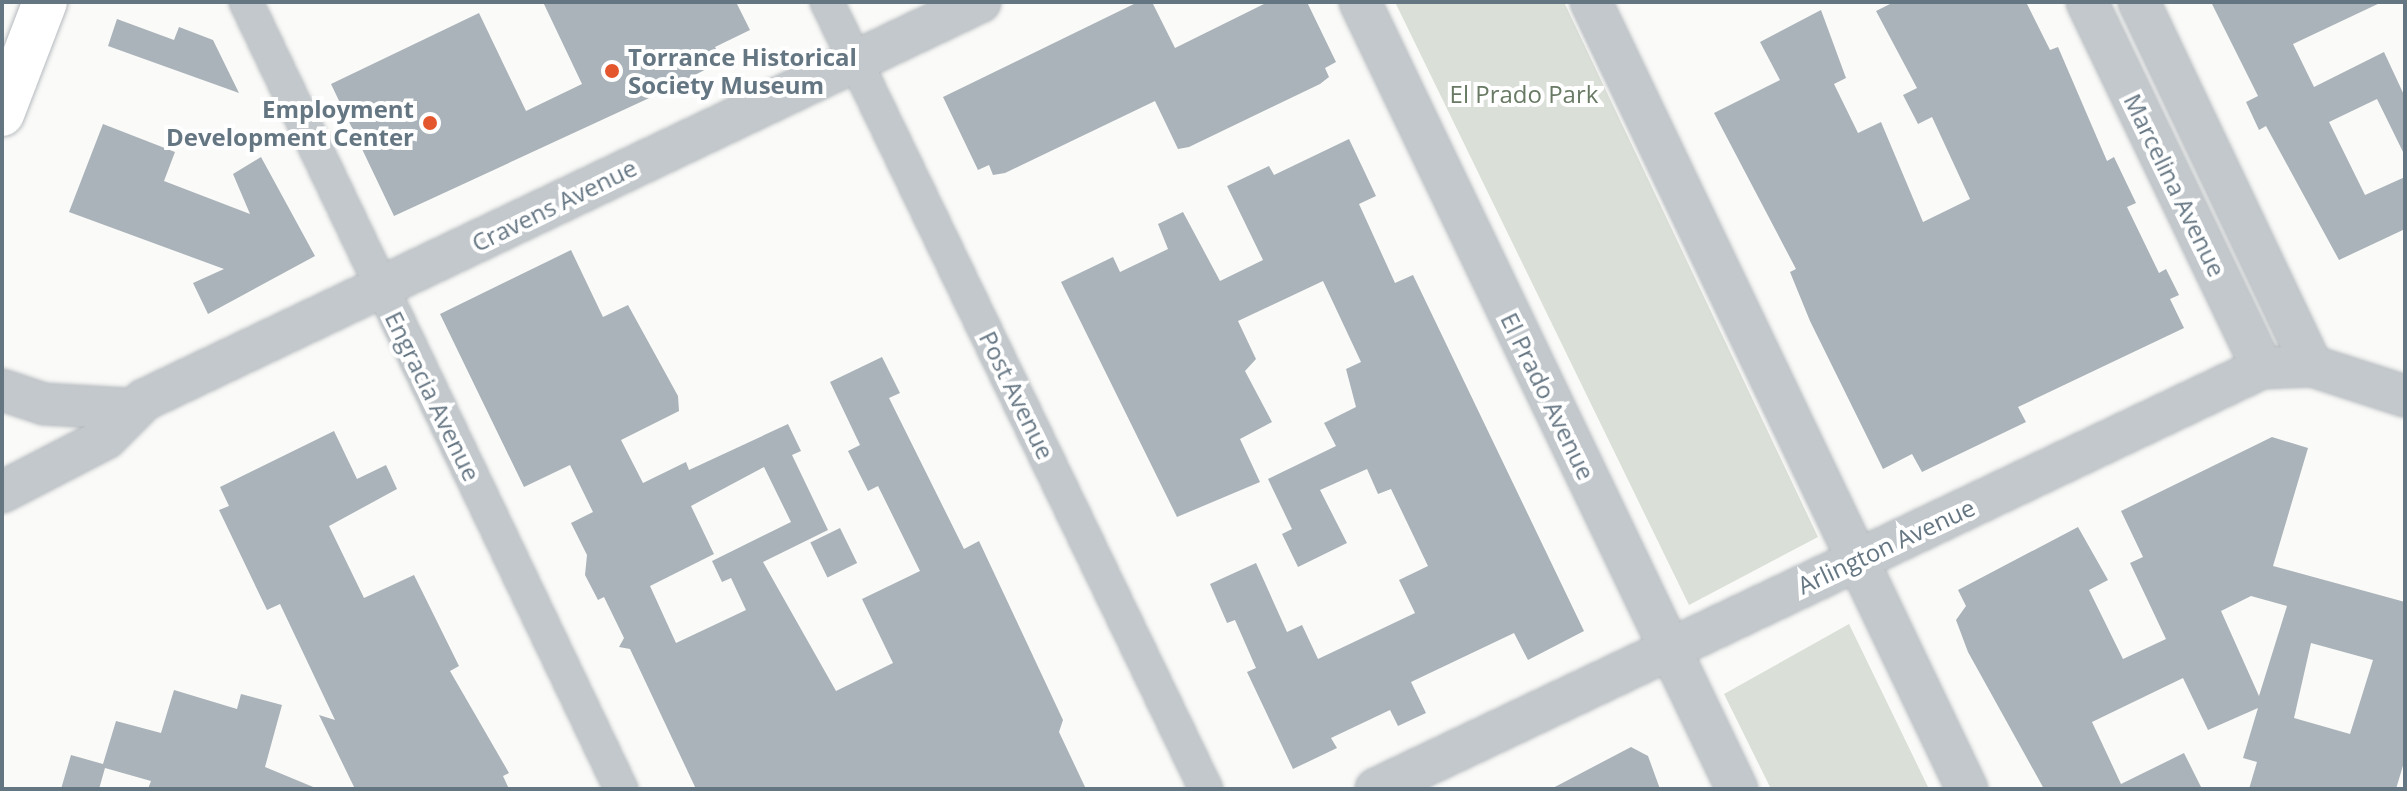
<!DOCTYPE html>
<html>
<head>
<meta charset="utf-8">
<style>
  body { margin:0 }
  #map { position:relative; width:2407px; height:791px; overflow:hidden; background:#fafaf8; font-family:"Open Sans",sans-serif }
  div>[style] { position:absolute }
  .green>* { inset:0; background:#dadfd7 }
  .building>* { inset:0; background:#aab3b9; transform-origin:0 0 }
  .roads { filter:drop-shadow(0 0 2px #b5babe) drop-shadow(0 0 2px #b5babe) }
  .minor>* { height:32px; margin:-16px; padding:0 16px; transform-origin:16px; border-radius:16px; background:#c3c8cc }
  .tertiary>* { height:40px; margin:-20px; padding:0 20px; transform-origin:20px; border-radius:20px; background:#c3c8cc }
  .primary>* { height:44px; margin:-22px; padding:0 22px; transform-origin:22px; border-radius:22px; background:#fff }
  .dots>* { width:22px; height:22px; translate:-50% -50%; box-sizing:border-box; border:4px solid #fff; border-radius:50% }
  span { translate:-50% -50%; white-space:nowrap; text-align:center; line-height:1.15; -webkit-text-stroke:8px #fff; paint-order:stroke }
  .poi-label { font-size:24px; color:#657683; font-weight:700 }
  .left { translate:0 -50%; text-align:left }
  .right { translate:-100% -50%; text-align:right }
  .park-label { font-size:24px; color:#687a64 }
  .street-label { font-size:24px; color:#657683 }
  .frame { position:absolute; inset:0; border:4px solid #657683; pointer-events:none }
</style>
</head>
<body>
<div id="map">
  <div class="green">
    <div style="clip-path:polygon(1395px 2px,1564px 2px,1818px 537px,1689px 605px)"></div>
    <div style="clip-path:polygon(1849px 624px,1929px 789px,1771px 789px,1724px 694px)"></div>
  </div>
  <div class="building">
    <div style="clip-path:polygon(543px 2px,736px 2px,750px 30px,715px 47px,722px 61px,658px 94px,394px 216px,331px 84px,479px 13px,526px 111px,582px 84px)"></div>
    <div style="clip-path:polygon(1138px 2px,1152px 2px,1175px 48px,1268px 2px,1307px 2px,1336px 62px,1325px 68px,1329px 77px,1320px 84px,1189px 147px,1178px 149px,1155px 101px,1005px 173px,993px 175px,989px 165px,978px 170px,943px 97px)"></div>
    <div style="clip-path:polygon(1894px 2px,2026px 2px,2050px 50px,2058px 47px,2107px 161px,2114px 157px,2136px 203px,2127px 207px,2159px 273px,2166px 269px,2179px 295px,2170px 299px,2184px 328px,2018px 407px,2026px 422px,1922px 472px,1912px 454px,1883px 469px,1810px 321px,1790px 272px,1796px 269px,1714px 113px,1780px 80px,1760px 42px,1821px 10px,1846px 78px,1834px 84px,1858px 133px,1881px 122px,1923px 222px,1970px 199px,1932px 117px,1918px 124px,1903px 95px,1917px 88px,1876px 11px)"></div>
    <div style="clip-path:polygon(2211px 2px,2382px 2px,2293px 44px,2314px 87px,2384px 52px,2405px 97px,2405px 156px,2377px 99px,2329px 122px,2365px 195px,2405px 177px,2405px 229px,2339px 260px,2266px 126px,2259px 130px,2246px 102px,2258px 96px)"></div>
    <div style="clip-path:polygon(117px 19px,174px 40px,179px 27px,213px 40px,239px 93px,108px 46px)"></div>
    <div style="clip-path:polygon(103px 124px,175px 152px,164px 181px,250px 214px,233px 174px,261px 157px,315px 256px,208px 314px,193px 283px,224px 269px,69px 212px)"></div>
    <div style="clip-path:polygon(1349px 139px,1376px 196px,1359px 204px,1395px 283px,1413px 275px,1584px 631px,1528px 660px,1514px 633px,1411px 682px,1426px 713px,1398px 726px,1390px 710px,1331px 738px,1337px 748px,1293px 769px,1247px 672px,1256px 668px,1235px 620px,1227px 623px,1210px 584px,1256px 563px,1287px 632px,1302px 625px,1318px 659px,1415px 613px,1399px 580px,1428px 566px,1391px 489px,1378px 494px,1367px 469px,1320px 490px,1347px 543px,1298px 567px,1282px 534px,1292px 529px,1268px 479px,1336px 446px,1324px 423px,1356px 407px,1346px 369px,1361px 362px,1323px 281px,1238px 321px,1256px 359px,1245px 371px,1272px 422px,1240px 439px,1260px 482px,1177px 517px,1061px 282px,1113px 257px,1120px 272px,1168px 249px,1158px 224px,1183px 212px,1220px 281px,1263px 260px,1227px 186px,1269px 166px,1274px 175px)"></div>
    <div style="clip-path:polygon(evenodd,571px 250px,603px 317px,628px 305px,678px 396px,679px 411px,621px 440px,643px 483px,686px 462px,689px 470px,788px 424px,801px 451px,792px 455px,828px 530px,763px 562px,836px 691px,893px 663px,862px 599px,920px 571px,878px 486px,868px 491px,848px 451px,860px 445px,830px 382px,882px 357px,900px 393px,889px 398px,964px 549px,979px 541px,1063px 720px,1059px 732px,1086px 789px,696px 789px,630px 649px,619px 647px,624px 638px,604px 597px,598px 600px,585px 575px,587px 555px,571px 523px,593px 512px,570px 465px,524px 487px,440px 314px,571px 250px,764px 467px,791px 522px,712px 561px,722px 582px,731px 578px,746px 610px,676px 643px,650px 586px,714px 554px,691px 506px,764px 467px)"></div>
    <div style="clip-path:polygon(334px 431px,357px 479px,386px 465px,397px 489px,329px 526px,364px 598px,414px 575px,459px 666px,450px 671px,509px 773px,503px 776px,509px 789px,355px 789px,319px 715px,335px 720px,280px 604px,267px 610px,219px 510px,229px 506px,220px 487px)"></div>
    <div style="clip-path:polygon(evenodd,2272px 437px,2308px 448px,2273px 566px,2405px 602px,2405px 759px,2396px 789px,2249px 789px,2257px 762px,2243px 758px,2258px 708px,2208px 730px,2183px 678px,2092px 722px,2121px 784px,2184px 753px,2202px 789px,2044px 789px,1968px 652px,1956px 620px,1966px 606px,1958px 590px,2078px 527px,2108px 580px,2089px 590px,2123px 659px,2166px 639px,2130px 563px,2143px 557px,2121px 511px,2272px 437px,2251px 596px,2287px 606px,2259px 696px,2221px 611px,2251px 596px,2272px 437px,2311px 643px,2373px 660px,2350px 734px,2294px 718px,2311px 643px)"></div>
    <div style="left:840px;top:528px;width:39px;height:33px;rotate:64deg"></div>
    <div style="clip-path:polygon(174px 690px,237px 709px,241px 694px,282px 705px,265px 767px,318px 789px,148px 789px,151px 781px,105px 768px,99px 789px,61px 789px,71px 755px,103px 764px,116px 721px,161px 733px)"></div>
    <div style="clip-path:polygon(1631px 747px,1648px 756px,1660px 789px,1551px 789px)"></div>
  </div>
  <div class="roads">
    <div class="minor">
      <div style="left:246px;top:2px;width:872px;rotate:64.52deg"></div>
      <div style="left:827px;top:2px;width:874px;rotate:64.29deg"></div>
    </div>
    <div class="tertiary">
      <div style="left:1360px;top:2px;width:873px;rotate:64.4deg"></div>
      <div style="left:1591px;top:2px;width:872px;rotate:64.46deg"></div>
      <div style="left:2087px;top:2px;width:406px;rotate:64.4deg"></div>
      <div style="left:2139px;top:2px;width:403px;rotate:64.6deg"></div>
      <div style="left:2px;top:390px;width:44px;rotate:18.4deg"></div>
      <div style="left:44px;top:404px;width:86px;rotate:3.3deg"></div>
      <div style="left:2px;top:492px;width:117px;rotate:-27.4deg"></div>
      <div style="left:106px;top:438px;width:54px;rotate:-45deg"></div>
      <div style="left:144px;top:400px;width:926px;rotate:-25.46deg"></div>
      <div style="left:1376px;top:789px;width:981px;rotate:-25.42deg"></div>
      <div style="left:2262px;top:368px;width:50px;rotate:-2.3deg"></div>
      <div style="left:2312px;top:366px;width:98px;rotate:17.9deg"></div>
    </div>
    <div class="primary">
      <div style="left:2px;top:114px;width:120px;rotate:-69deg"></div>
    </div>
  </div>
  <div class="dots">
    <div style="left:612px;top:71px;background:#e4572e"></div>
    <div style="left:430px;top:123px;background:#e4572e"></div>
  </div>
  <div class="poi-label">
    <span class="left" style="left:628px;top:71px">Torrance Historical<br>Society Museum</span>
    <span class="right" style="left:414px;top:123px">Employment<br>Development Center</span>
  </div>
  <div class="park-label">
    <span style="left:1524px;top:94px">El Prado Park</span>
  </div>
  <div class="street-label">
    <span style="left:2175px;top:185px;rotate:64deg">Marcelina Avenue</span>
    <span style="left:554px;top:205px;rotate:-26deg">Cravens Avenue</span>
    <span style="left:1017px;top:395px;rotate:64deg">Post Avenue</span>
    <span style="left:433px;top:396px;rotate:64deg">Engracia Avenue</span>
    <span style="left:1548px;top:396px;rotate:64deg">El Prado Avenue</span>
    <span style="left:1886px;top:546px;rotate:-25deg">Arlington Avenue</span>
  </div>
  <div class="frame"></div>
</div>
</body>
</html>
